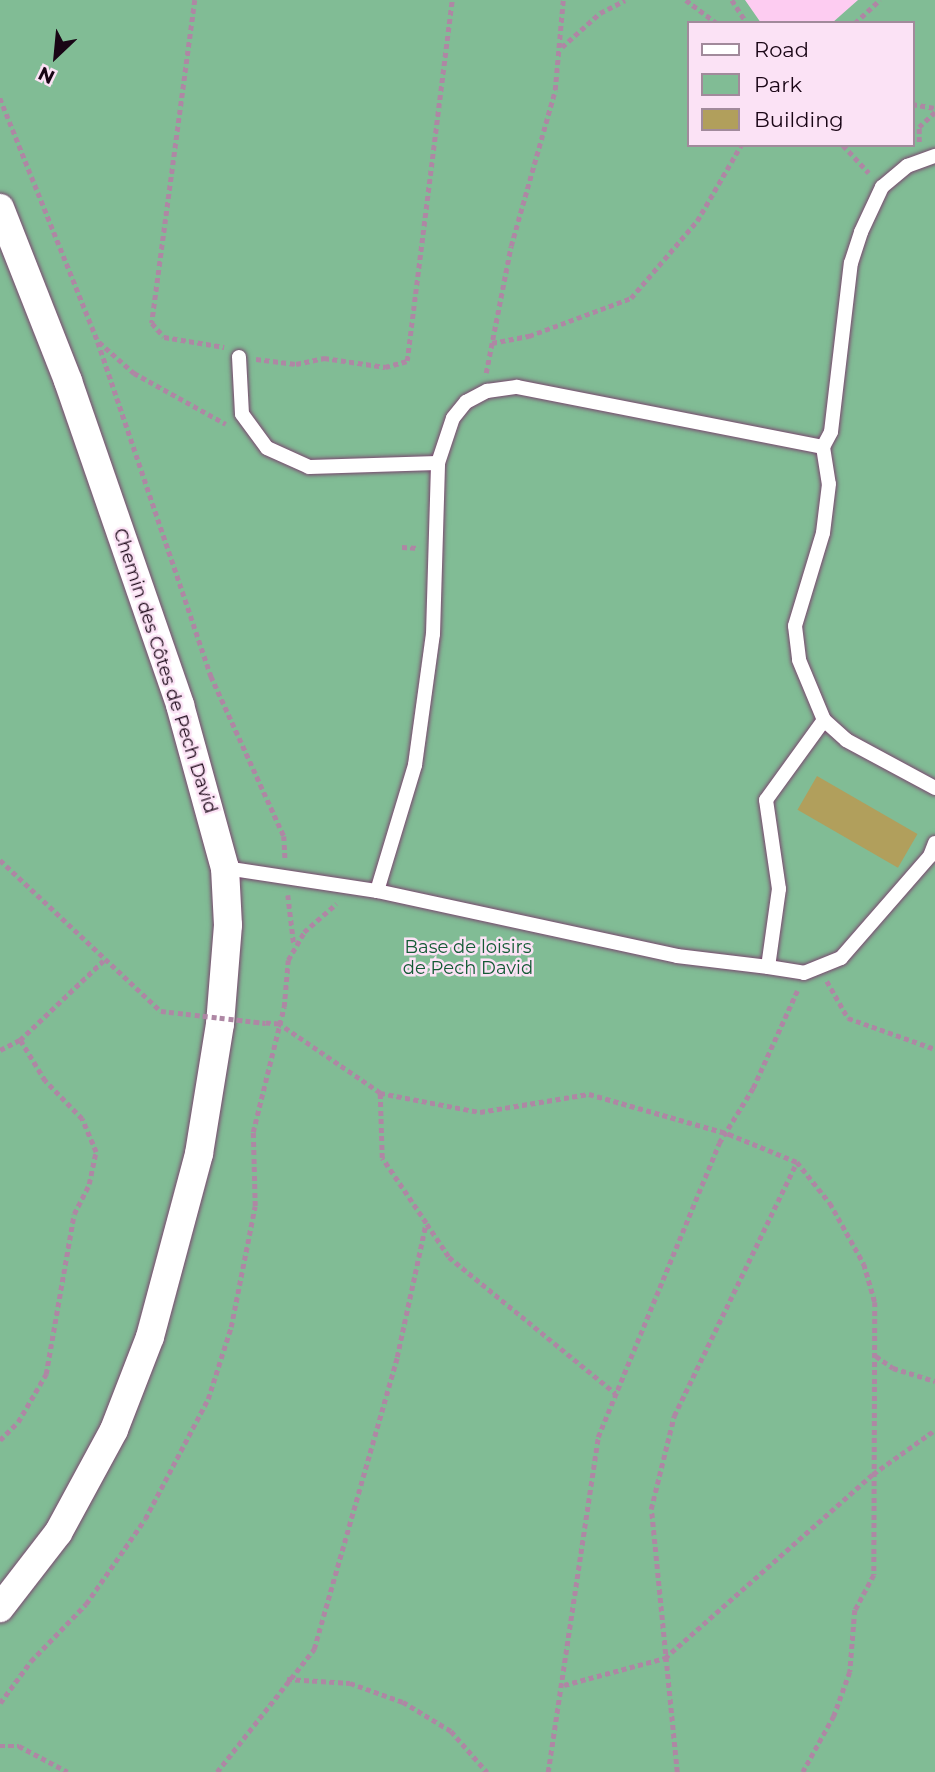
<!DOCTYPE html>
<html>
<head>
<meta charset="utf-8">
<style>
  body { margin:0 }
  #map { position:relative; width:935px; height:1772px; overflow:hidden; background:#fdccf1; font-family:Montserrat,sans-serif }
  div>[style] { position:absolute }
  .green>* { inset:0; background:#81bc95 }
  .building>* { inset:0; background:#b19f5c; transform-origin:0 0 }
  .path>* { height:4.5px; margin-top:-2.25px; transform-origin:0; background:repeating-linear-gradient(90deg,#ae87a4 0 5px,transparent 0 8.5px) }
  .roads { filter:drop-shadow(0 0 2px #7a476f) drop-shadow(0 0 2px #7a476f) }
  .service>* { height:14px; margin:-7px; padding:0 7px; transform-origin:7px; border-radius:7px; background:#fff }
  .minor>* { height:28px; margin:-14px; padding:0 14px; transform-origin:14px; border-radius:14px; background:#fff }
  .path-bridge>* { height:4.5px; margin-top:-2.25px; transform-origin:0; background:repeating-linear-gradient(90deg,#ae87a4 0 5px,transparent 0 8.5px) }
  span { translate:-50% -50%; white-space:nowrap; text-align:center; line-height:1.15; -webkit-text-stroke:5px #fbe2f5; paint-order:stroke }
  .street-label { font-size:18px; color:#190515 }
  .park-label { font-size:18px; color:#135a34 }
  .legend { position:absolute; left:687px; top:21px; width:228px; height:126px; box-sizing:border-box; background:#fbe2f5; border:2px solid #a18a9b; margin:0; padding:9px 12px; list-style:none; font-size:21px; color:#190515 }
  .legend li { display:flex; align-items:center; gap:14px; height:35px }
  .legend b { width:35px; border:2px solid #a18a9b }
  .north { position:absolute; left:21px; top:21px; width:70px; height:70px; -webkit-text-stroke:5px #fbe2f5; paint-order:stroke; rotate:206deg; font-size:19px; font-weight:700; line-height:28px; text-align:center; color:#190515 }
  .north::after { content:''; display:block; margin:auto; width:24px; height:32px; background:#190515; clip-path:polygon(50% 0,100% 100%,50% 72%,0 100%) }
</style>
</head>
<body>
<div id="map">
  <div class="green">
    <div style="clip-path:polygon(0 0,745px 0,761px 23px,688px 23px,688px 145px,912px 145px,912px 23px,832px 23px,858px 0,935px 0,935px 1772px,0 1772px)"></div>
  </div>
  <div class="building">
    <div style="left:817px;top:776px;width:116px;height:39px;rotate:30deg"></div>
  </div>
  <div class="path">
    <div style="left:195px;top:0;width:326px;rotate:97.6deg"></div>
    <div style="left:152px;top:323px;width:18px;rotate:49deg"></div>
    <div style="left:164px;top:337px;width:61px;rotate:9.5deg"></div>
    <div style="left:686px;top:0;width:38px;rotate:37deg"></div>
    <div style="left:732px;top:0;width:27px;rotate:57deg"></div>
    <div style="left:855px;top:23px;width:34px;rotate:-43deg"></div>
    <div style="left:562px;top:47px;width:51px;rotate:-41.8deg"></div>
    <div style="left:600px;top:13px;width:28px;rotate:-27deg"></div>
    <div style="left:0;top:98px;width:263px;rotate:68.1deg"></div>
    <div style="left:98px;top:342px;width:353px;rotate:71.3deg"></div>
    <div style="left:211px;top:676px;width:176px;rotate:65.5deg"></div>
    <div style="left:284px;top:836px;width:22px;rotate:87deg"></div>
    <div style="left:912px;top:104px;width:23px;rotate:10deg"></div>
    <div style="left:919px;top:142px;width:15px;rotate:-90deg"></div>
    <div style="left:919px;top:127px;width:22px;rotate:-43deg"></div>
    <div style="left:843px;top:145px;width:38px;rotate:47deg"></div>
    <div style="left:99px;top:342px;width:47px;rotate:41.5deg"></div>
    <div style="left:134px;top:373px;width:105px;rotate:29deg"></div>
    <div style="left:492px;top:343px;width:38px;rotate:-11deg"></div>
    <div style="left:529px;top:336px;width:109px;rotate:-20.4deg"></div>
    <div style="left:631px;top:298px;width:101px;rotate:-49.4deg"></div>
    <div style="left:697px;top:221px;width:88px;rotate:-59.9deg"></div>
    <div style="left:256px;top:359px;width:40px;rotate:7.1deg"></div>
    <div style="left:296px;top:364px;width:29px;rotate:-12deg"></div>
    <div style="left:324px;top:358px;width:62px;rotate:8.4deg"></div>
    <div style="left:385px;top:367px;width:23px;rotate:-15deg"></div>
    <div style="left:407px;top:361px;width:364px;rotate:-82.9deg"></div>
    <div style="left:486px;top:373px;width:129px;rotate:-78.9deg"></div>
    <div style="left:511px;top:246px;width:162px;rotate:-74.2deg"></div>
    <div style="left:555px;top:90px;width:90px;rotate:-84.9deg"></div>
    <div style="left:402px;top:547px;width:17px;rotate:3deg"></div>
    <div style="left:0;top:860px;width:221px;rotate:43.2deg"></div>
    <div style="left:288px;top:895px;width:50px;rotate:83.2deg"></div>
    <div style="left:827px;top:981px;width:43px;rotate:60.4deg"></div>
    <div style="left:848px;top:1018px;width:92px;rotate:19.6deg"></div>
    <div style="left:0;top:1050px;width:22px;rotate:-27deg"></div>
    <div style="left:20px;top:1040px;width:115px;rotate:-43.6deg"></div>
    <div style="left:380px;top:1093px;width:102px;rotate:10.8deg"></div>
    <div style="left:480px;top:1112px;width:110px;rotate:-9.4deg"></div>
    <div style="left:589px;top:1094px;width:146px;rotate:15.9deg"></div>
    <div style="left:729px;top:1134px;width:74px;rotate:22.4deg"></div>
    <div style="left:797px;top:1162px;width:53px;rotate:51.2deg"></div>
    <div style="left:830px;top:1203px;width:70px;rotate:60.9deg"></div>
    <div style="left:864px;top:1264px;width:40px;rotate:74deg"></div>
    <div style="left:875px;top:1302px;width:273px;rotate:90.2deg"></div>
    <div style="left:874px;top:1575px;width:40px;rotate:118deg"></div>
    <div style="left:855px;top:1610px;width:62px;rotate:94.6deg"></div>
    <div style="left:850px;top:1672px;width:47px;rotate:110deg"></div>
    <div style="left:834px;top:1716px;width:64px;rotate:119deg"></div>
    <div style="left:427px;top:1224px;width:40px;rotate:56deg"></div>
    <div style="left:449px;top:1257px;width:215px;rotate:39.3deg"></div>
    <div style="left:876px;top:1356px;width:21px;rotate:35deg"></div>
    <div style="left:893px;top:1368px;width:44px;rotate:17.2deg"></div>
    <div style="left:0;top:1440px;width:25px;rotate:-45deg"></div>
    <div style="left:18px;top:1422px;width:56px;rotate:-59.7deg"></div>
    <div style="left:46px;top:1374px;width:162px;rotate:-80.1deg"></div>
    <div style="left:74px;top:1214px;width:34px;rotate:-63deg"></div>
    <div style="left:89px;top:1184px;width:33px;rotate:-78deg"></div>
    <div style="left:96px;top:1152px;width:36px;rotate:-113deg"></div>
    <div style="left:82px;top:1119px;width:53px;rotate:-134.2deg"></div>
    <div style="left:45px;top:1081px;width:48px;rotate:-121.4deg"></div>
    <div style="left:287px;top:1679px;width:63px;rotate:3.6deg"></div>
    <div style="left:350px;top:1683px;width:56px;rotate:19.7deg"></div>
    <div style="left:403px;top:1702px;width:56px;rotate:31.1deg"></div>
    <div style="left:451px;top:1731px;width:55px;rotate:48.7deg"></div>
    <div style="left:564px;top:1685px;width:105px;rotate:-15deg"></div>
    <div style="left:665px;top:1658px;width:278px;rotate:-41.5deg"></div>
    <div style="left:873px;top:1474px;width:76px;rotate:-35.4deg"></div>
    <div style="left:0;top:1703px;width:52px;rotate:-53.6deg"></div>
    <div style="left:31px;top:1661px;width:79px;rotate:-46deg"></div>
    <div style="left:86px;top:1604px;width:103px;rotate:-55.2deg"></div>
    <div style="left:145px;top:1519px;width:136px;rotate:-62.3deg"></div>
    <div style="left:208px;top:1399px;width:76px;rotate:-72.3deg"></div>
    <div style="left:231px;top:1327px;width:123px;rotate:-78.8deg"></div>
    <div style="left:255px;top:1206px;width:74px;rotate:-91.5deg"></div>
    <div style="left:253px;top:1132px;width:129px;rotate:-76.1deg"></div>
    <div style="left:284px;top:1007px;width:47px;rotate:-85.1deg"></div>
    <div style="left:288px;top:960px;width:32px;rotate:-60deg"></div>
    <div style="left:304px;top:932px;width:43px;rotate:-41.2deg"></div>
    <div style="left:0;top:1746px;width:19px"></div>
    <div style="left:19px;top:1746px;width:55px;rotate:28deg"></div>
    <div style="left:217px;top:1772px;width:157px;rotate:-51.7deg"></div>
    <div style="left:314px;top:1649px;width:304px;rotate:-74.1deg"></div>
    <div style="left:397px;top:1357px;width:137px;rotate:-77.8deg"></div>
    <div style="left:426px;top:1223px;width:78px;rotate:-124.1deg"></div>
    <div style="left:382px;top:1158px;width:65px;rotate:-91.8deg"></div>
    <div style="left:380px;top:1093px;width:122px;rotate:-145.7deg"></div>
    <div style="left:279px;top:1024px;width:14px;rotate:-176deg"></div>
    <div style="left:548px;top:1772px;width:339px;rotate:-81.5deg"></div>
    <div style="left:598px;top:1437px;width:318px;rotate:-67.6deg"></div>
    <div style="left:719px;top:1143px;width:65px;rotate:-58.3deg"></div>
    <div style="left:753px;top:1088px;width:107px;rotate:-65.6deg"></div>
    <div style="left:677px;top:1772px;width:264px;rotate:-95.6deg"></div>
    <div style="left:651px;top:1509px;width:96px;rotate:-76.1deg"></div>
    <div style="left:674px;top:1416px;width:282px;rotate:-64.2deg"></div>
  </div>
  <div class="roads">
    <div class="service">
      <div style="left:239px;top:357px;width:57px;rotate:87deg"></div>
      <div style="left:242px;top:414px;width:42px;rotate:53.7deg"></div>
      <div style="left:267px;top:448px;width:46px;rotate:24.3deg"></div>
      <div style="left:309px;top:467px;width:129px;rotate:-1.8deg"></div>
      <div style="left:823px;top:447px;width:17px;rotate:-62deg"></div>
      <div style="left:831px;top:432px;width:170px;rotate:-83.3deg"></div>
      <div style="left:851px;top:263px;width:33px;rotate:-72deg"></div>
      <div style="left:861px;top:232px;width:50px;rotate:-65deg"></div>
      <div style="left:882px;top:187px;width:33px;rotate:-40deg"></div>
      <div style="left:907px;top:166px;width:30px;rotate:-20deg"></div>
      <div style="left:225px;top:868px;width:154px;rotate:8.6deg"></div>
      <div style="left:377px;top:891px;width:307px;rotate:12.2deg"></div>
      <div style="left:677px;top:956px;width:92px;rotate:6.9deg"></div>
      <div style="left:768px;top:967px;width:79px;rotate:-82deg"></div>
      <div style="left:779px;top:889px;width:90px;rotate:-98.3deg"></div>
      <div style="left:766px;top:800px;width:99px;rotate:-54.1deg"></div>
      <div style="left:377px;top:891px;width:132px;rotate:-73.2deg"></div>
      <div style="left:415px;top:765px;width:132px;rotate:-82.2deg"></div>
      <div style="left:433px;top:634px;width:171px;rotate:-88.3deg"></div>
      <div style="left:438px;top:463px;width:47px;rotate:-71.6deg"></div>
      <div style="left:453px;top:418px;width:21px;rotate:-51deg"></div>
      <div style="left:466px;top:402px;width:24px;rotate:-28deg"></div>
      <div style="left:487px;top:391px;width:30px;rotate:-8deg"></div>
      <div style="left:517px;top:387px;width:312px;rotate:11.1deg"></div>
      <div style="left:823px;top:447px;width:37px;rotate:81deg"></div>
      <div style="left:829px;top:484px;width:49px;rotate:97deg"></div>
      <div style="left:823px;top:533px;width:97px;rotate:106.8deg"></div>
      <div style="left:795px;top:626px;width:34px;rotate:83deg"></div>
      <div style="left:799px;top:660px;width:65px;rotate:67.4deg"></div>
      <div style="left:824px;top:720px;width:30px;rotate:42deg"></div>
      <div style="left:846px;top:740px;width:101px;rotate:28.3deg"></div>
      <div style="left:768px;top:967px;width:36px;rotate:9deg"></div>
      <div style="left:804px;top:973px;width:40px;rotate:-22deg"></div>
      <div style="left:841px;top:958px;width:135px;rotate:-48.9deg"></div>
      <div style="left:930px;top:856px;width:14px;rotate:-69deg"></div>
    </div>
    <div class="minor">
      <div style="left:0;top:208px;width:186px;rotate:68.5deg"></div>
      <div style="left:68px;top:381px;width:343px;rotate:70.9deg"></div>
      <div style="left:180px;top:705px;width:169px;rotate:74.6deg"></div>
      <div style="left:225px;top:868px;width:57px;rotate:87deg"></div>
      <div style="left:228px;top:925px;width:99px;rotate:94.6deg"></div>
      <div style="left:220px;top:1024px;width:132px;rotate:99.2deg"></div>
      <div style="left:199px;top:1154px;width:189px;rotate:105deg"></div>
      <div style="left:150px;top:1337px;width:100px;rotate:111.2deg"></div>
      <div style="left:114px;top:1430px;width:117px;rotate:118.5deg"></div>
      <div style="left:58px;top:1533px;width:95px;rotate:127.7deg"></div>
    </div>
  </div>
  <div class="path-bridge">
    <div style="left:161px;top:1011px;width:105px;rotate:6.6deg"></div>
  </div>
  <div class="street-label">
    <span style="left:165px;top:671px;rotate:72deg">Chemin des Côtes de Pech David</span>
  </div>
  <div class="park-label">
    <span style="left:468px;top:958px">Base de loisirs<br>de Pech David</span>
  </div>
  <ul class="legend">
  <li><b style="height:9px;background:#fff"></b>Road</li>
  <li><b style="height:19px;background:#81bc95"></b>Park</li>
  <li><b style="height:19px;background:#b19f5c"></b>Building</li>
  </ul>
  <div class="north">N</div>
</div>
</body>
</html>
